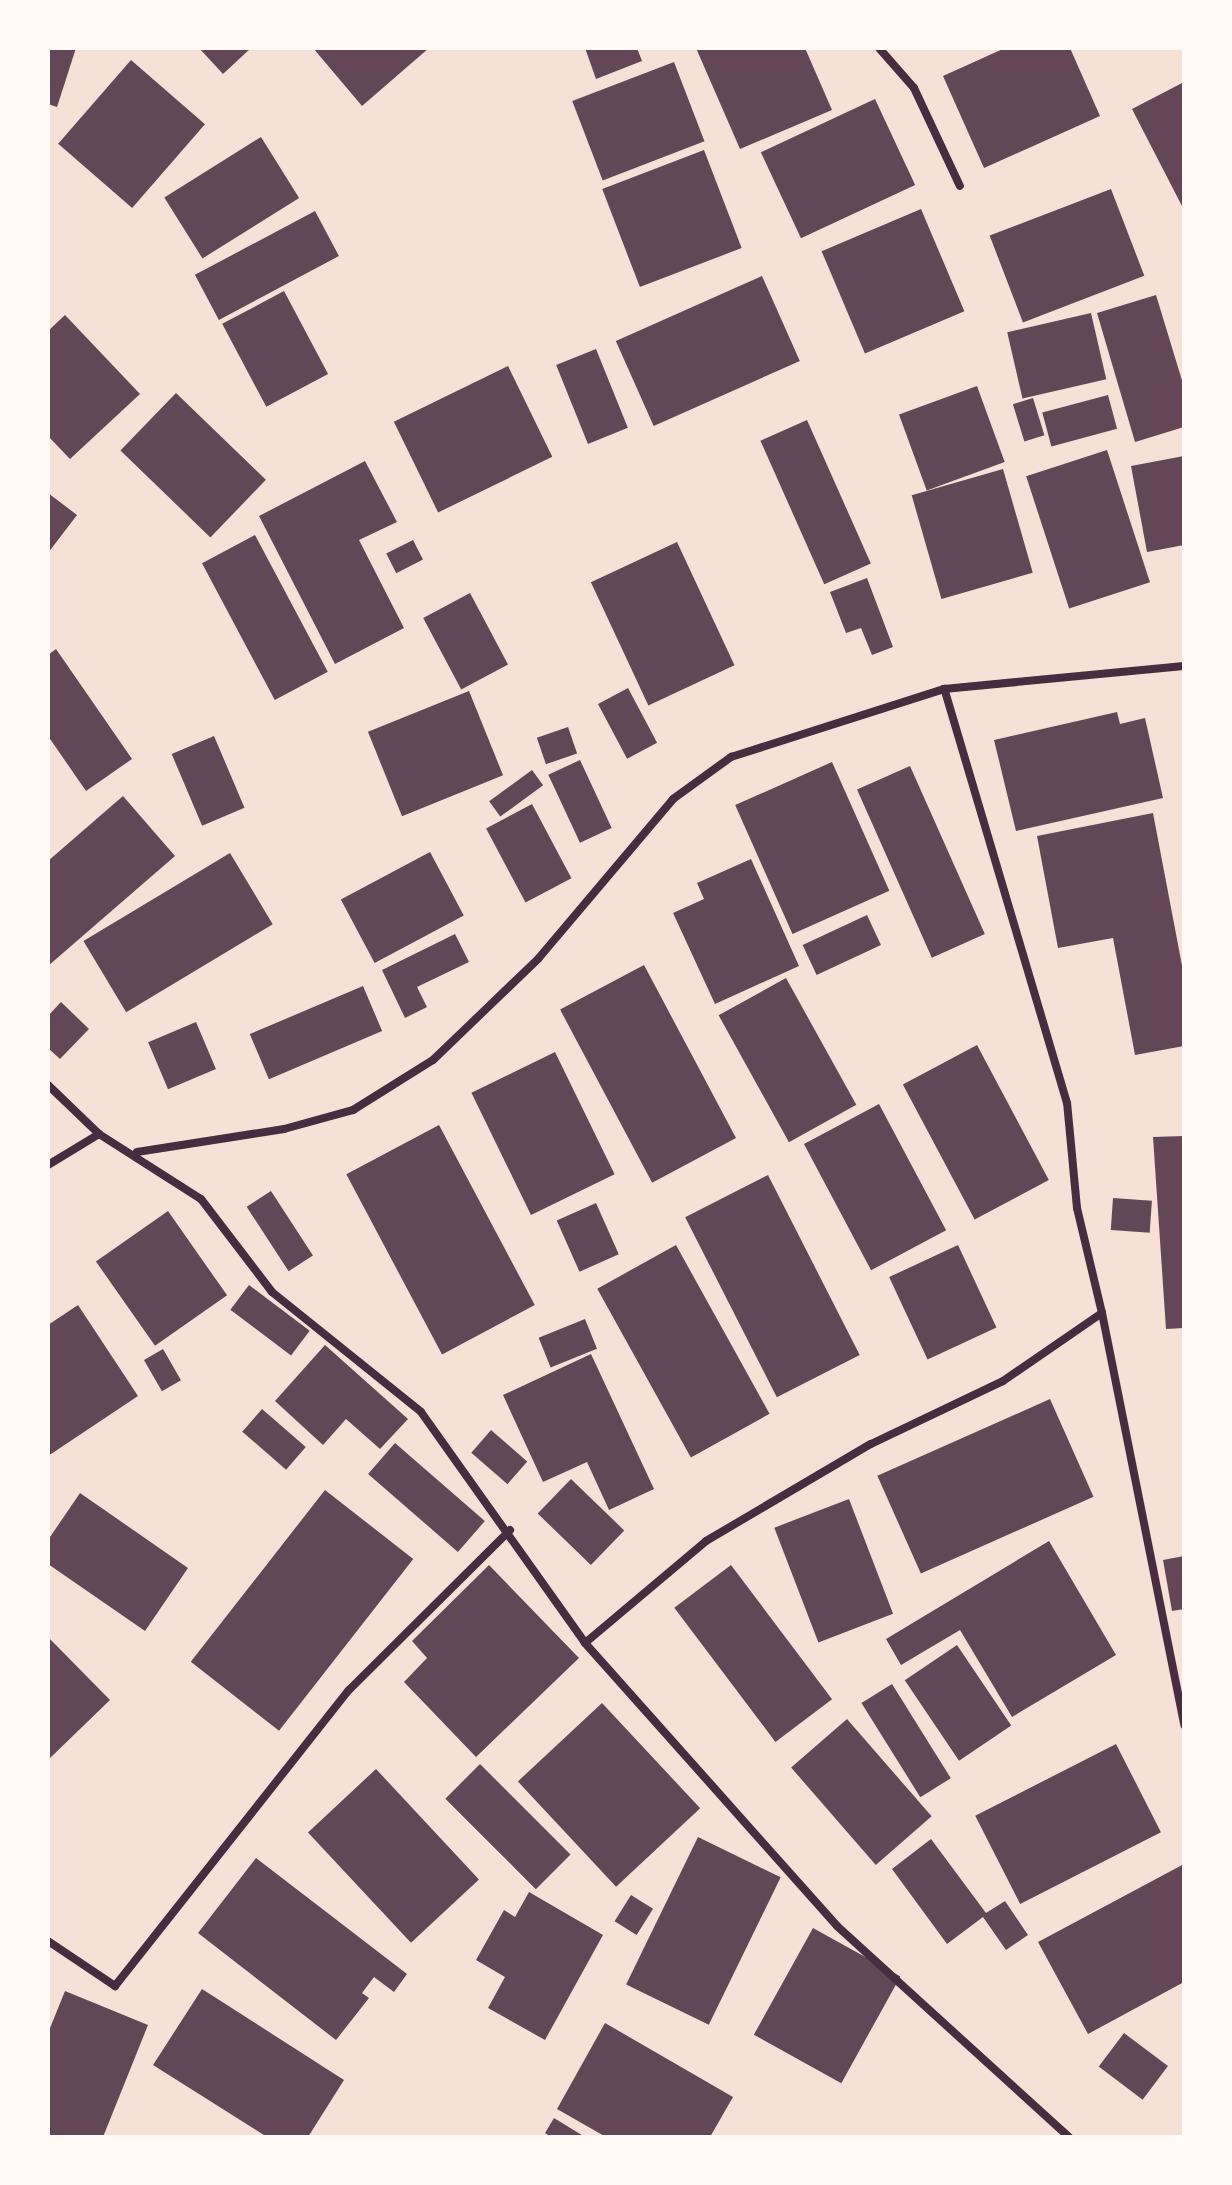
<!DOCTYPE html>
<html>
<head>
<meta charset="utf-8">
<style>
  body { margin:0 }
  #map { position:relative; width:1232px; height:2185px; overflow:hidden; background:#f7e1d7; font-family:"Noto Sans",sans-serif }
  div>[style] { position:absolute }
  .building>* { inset:0; background:#644757; transform-origin:0 0 }
  .minor>* { height:8px; margin:-4px; padding:0 4px; transform-origin:4px; border-radius:4px; background:#4a2c40 }
  span { translate:-50% -50%; white-space:nowrap; text-align:center; line-height:1.15; -webkit-text-stroke:6px #fffaf5; paint-order:stroke }
  .frame { position:absolute; inset:0; border:50px solid #fffaf5; pointer-events:none }
</style>
</head>
<body>
<div id="map">
  <div class="building">
    <div style="clip-path:polygon(48px 48px,76px 48px,57px 107px,48px 104px)"></div>
    <div style="clip-path:polygon(199px 48px,251px 48px,223px 74px)"></div>
    <div style="clip-path:polygon(313px 48px,429px 48px,362px 106px)"></div>
    <div style="clip-path:polygon(585px 48px,637px 48px,642px 61px,596px 79px)"></div>
    <div style="clip-path:polygon(696px 48px,805px 48px,832px 110px,740px 149px)"></div>
    <div style="clip-path:polygon(1005px 48px,1070px 48px,1100px 116px,984px 168px,943px 76px)"></div>
    <div style="left:131px;top:60px;width:98px;height:111px;rotate:41deg"></div>
    <div style="left:674px;top:62px;width:85px;height:109px;rotate:69deg"></div>
    <div style="clip-path:polygon(1184px 82px,1184px 210px,1132px 109px)"></div>
    <div style="left:875px;top:99px;width:95px;height:126px;rotate:65deg"></div>
    <div style="left:261px;top:137px;width:72px;height:114px;rotate:58deg"></div>
    <div style="left:704px;top:150px;width:105px;height:109px;rotate:69deg"></div>
    <div style="left:1111px;top:189px;width:93px;height:130px;rotate:69deg"></div>
    <div style="left:921px;top:209px;width:111px;height:108px;rotate:67deg"></div>
    <div style="left:315px;top:211px;width:51px;height:136px;rotate:62deg"></div>
    <div style="left:762px;top:276px;width:93px;height:160px;rotate:66deg"></div>
    <div style="left:284px;top:291px;width:94px;height:70px;rotate:62deg"></div>
    <div style="clip-path:polygon(1156px 295px,1184px 387px,1184px 427px,1135px 442px,1097px 313px)"></div>
    <div style="left:1091px;top:313px;width:68px;height:86px;rotate:77deg"></div>
    <div style="clip-path:polygon(65px 315px,140px 394px,70px 459px,48px 436px,48px 331px)"></div>
    <div style="left:596px;top:349px;width:85px;height:43px;rotate:68deg"></div>
    <div style="left:508px;top:366px;width:101px;height:127px;rotate:64deg"></div>
    <div style="left:977px;top:386px;width:81px;height:83px;rotate:70deg"></div>
    <div style="left:176px;top:393px;width:125px;height:80px;rotate:44deg"></div>
    <div style="left:1108px;top:395px;width:35px;height:68px;rotate:75deg"></div>
    <div style="left:1033px;top:398px;width:39px;height:21px;rotate:73deg"></div>
    <div style="left:807px;top:420px;width:157px;height:51px;rotate:66deg"></div>
    <div style="left:1107px;top:450px;width:139px;height:85px;rotate:72deg"></div>
    <div style="clip-path:polygon(1184px 456px,1184px 545px,1147px 552px,1131px 466px)"></div>
    <div style="clip-path:polygon(365px 461px,397px 522px,359px 540px,404px 628px,335px 664px,259px 516px)"></div>
    <div style="left:1003px;top:469px;width:108px;height:95px;rotate:74deg"></div>
    <div style="clip-path:polygon(48px 493px,77px 515px,48px 553px)"></div>
    <div style="left:255px;top:535px;width:155px;height:60px;rotate:62deg"></div>
    <div style="left:413px;top:540px;width:22px;height:30px;rotate:63deg"></div>
    <div style="left:677px;top:542px;width:136px;height:95px;rotate:65deg"></div>
    <div style="clip-path:polygon(867px 578px,893px 647px,872px 655px,861px 628px,846px 633px,830px 592px)"></div>
    <div style="left:470px;top:593px;width:81px;height:53px;rotate:62deg"></div>
    <div style="clip-path:polygon(56px 649px,132px 759px,86px 791px,48px 736px,48px 655px)"></div>
    <div style="left:628px;top:688px;width:62px;height:34px;rotate:62deg"></div>
    <div style="left:469px;top:691px;width:91px;height:109px;rotate:68deg"></div>
    <div style="clip-path:polygon(1117px 712px,1120px 724px,1145px 718px,1163px 798px,1016px 831px,994px 740px)"></div>
    <div style="left:568px;top:727px;width:28px;height:33px;rotate:71deg"></div>
    <div style="left:214px;top:736px;width:78px;height:46px;rotate:67deg"></div>
    <div style="left:580px;top:760px;width:75px;height:35px;rotate:65deg"></div>
    <div style="left:832px;top:762px;width:141px;height:106px;rotate:66deg"></div>
    <div style="left:910px;top:766px;width:184px;height:58px;rotate:66deg"></div>
    <div style="left:532px;top:770px;width:19px;height:53px;rotate:54deg"></div>
    <div style="clip-path:polygon(123px 796px,175px 856px,48px 966px,48px 861px)"></div>
    <div style="left:532px;top:804px;width:84px;height:52px;rotate:62deg"></div>
    <div style="clip-path:polygon(1153px 813px,1184px 976px,1184px 1046px,1135px 1055px,1113px 938px,1058px 948px,1037px 836px)"></div>
    <div style="left:430px;top:852px;width:72px;height:101px;rotate:62deg"></div>
    <div style="left:230px;top:853px;width:83px;height:171px;rotate:59deg"></div>
    <div style="clip-path:polygon(751px 859px,799px 966px,715px 1004px,673px 913px,704px 899px,697px 883px)"></div>
    <div style="left:867px;top:915px;width:33px;height:71px;rotate:65deg"></div>
    <div style="clip-path:polygon(455px 934px,469px 962px,417px 987px,427px 1007px,405px 1018px,382px 970px)"></div>
    <div style="left:644px;top:965px;width:196px;height:95px;rotate:62deg"></div>
    <div style="left:786px;top:978px;width:145px;height:77px;rotate:61deg"></div>
    <div style="left:363px;top:986px;width:49px;height:123px;rotate:67deg"></div>
    <div style="clip-path:polygon(61px 1002px,89px 1029px,60px 1059px,48px 1048px,48px 1016px)"></div>
    <div style="left:196px;top:1022px;width:51px;height:52px;rotate:67deg"></div>
    <div style="left:977px;top:1045px;width:153px;height:84px;rotate:62deg"></div>
    <div style="left:555px;top:1052px;width:136px;height:93px;rotate:64deg"></div>
    <div style="left:879px;top:1104px;width:143px;height:85px;rotate:62deg"></div>
    <div style="left:439px;top:1125px;width:204px;height:105px;rotate:62deg"></div>
    <div style="clip-path:polygon(1184px 1136px,1184px 1328px,1166px 1329px,1153px 1137px)"></div>
    <div style="left:768px;top:1175px;width:202px;height:93px;rotate:63deg"></div>
    <div style="left:271px;top:1191px;width:77px;height:29px;rotate:57deg"></div>
    <div style="left:1113px;top:1198px;width:39px;height:32px;rotate:4deg"></div>
    <div style="left:596px;top:1203px;width:56px;height:43px;rotate:66deg"></div>
    <div style="left:168px;top:1211px;width:103px;height:88px;rotate:55deg"></div>
    <div style="left:676px;top:1245px;width:193px;height:90px;rotate:61deg"></div>
    <div style="left:958px;top:1245px;width:91px;height:76px;rotate:65deg"></div>
    <div style="left:249px;top:1285px;width:76px;height:31px;rotate:37deg"></div>
    <div style="clip-path:polygon(78px 1305px,138px 1396px,48px 1456px,48px 1325px)"></div>
    <div style="left:585px;top:1319px;width:32px;height:50px;rotate:68deg"></div>
    <div style="clip-path:polygon(325px 1345px,408px 1419px,380px 1449px,346px 1419px,323px 1445px,275px 1401px)"></div>
    <div style="left:163px;top:1349px;width:36px;height:22px;rotate:60deg"></div>
    <div style="clip-path:polygon(591px 1354px,654px 1489px,609px 1510px,587px 1462px,543px 1482px,503px 1395px)"></div>
    <div style="left:1050px;top:1399px;width:107px;height:189px;rotate:66deg"></div>
    <div style="left:262px;top:1409px;width:58px;height:30px;rotate:41deg"></div>
    <div style="left:491px;top:1430px;width:48px;height:30px;rotate:41deg"></div>
    <div style="left:395px;top:1443px;width:119px;height:41px;rotate:41deg"></div>
    <div style="left:571px;top:1479px;width:74px;height:48px;rotate:44deg"></div>
    <div style="left:325px;top:1490px;width:112px;height:218px;rotate:38deg"></div>
    <div style="clip-path:polygon(80px 1493px,188px 1568px,145px 1631px,48px 1564px,48px 1540px)"></div>
    <div style="left:849px;top:1499px;width:123px;height:80px;rotate:69deg"></div>
    <div style="clip-path:polygon(1049px 1541px,1116px 1655px,1012px 1717px,960px 1630px,901px 1665px,886px 1639px)"></div>
    <div style="clip-path:polygon(1184px 1556px,1184px 1609px,1172px 1611px,1163px 1560px)"></div>
    <div style="clip-path:polygon(489px 1565px,579px 1658px,476px 1757px,404px 1682px,427px 1658px,412px 1641px)"></div>
    <div style="left:731px;top:1565px;width:168px;height:71px;rotate:53deg"></div>
    <div style="clip-path:polygon(48px 1637px,110px 1700px,48px 1760px)"></div>
    <div style="left:957px;top:1645px;width:97px;height:63px;rotate:56deg"></div>
    <div style="left:892px;top:1684px;width:111px;height:36px;rotate:58deg"></div>
    <div style="left:602px;top:1703px;width:144px;height:115px;rotate:47deg"></div>
    <div style="left:847px;top:1719px;width:129px;height:74px;rotate:49deg"></div>
    <div style="left:1116px;top:1744px;width:99px;height:158px;rotate:63deg"></div>
    <div style="left:480px;top:1764px;width:128px;height:49px;rotate:45deg"></div>
    <div style="left:376px;top:1769px;width:151px;height:93px;rotate:47deg"></div>
    <div style="left:698px;top:1837px;width:92px;height:164px;rotate:26deg"></div>
    <div style="clip-path:polygon(931px 1839px,986px 1913px,1005px 1901px,1028px 1935px,1006px 1950px,983px 1917px,947px 1944px,892px 1869px)"></div>
    <div style="clip-path:polygon(256px 1858px,407px 1974px,394px 1992px,374px 1977px,362px 1993px,369px 1998px,336px 2040px,198px 1933px)"></div>
    <div style="clip-path:polygon(1184px 1864px,1184px 1982px,1088px 2034px,1038px 1942px)"></div>
    <div style="clip-path:polygon(529px 1892px,603px 1935px,545px 2040px,488px 2008px,505px 1977px,476px 1960px,504px 1910px,515px 1917px)"></div>
    <div style="left:631px;top:1895px;width:26px;height:31px;rotate:32deg"></div>
    <div style="left:813px;top:1928px;width:100px;height:122px;rotate:29deg"></div>
    <div style="clip-path:polygon(202px 1989px,344px 2080px,308px 2137px,267px 2137px,153px 2065px)"></div>
    <div style="clip-path:polygon(65px 1991px,148px 2025px,103px 2137px,48px 2137px,48px 2033px)"></div>
    <div style="clip-path:polygon(605px 2023px,733px 2097px,710px 2137px,606px 2137px,557px 2109px)"></div>
    <div style="left:1124px;top:2033px;width:55px;height:42px;rotate:37deg"></div>
    <div style="clip-path:polygon(554px 2118px,585px 2137px,551px 2137px,545px 2133px)"></div>
  </div>
  <div class="minor">
    <div style="left:879px;top:48px;width:53px;rotate:48.8deg"></div>
    <div style="left:914px;top:88px;width:108px;rotate:64.9deg"></div>
    <div style="left:48px;top:1085px;width:71px;rotate:43.9deg"></div>
    <div style="left:137px;top:1152px;width:149px;rotate:-8.9deg"></div>
    <div style="left:284px;top:1129px;width:72px;rotate:-15.4deg"></div>
    <div style="left:353px;top:1110px;width:94px;rotate:-32deg"></div>
    <div style="left:433px;top:1060px;width:146px;rotate:-43.9deg"></div>
    <div style="left:538px;top:959px;width:209px;rotate:-49.8deg"></div>
    <div style="left:673px;top:799px;width:72px;rotate:-35.9deg"></div>
    <div style="left:731px;top:757px;width:224px;rotate:-17.7deg"></div>
    <div style="left:944px;top:689px;width:241px;rotate:-5.5deg"></div>
    <div style="left:48px;top:1165px;width:60px;rotate:-31.3deg"></div>
    <div style="left:99px;top:1134px;width:121px;rotate:32.5deg"></div>
    <div style="left:201px;top:1199px;width:117px;rotate:52.6deg"></div>
    <div style="left:272px;top:1292px;width:191px;rotate:38.8deg"></div>
    <div style="left:421px;top:1412px;width:283px;rotate:54.6deg"></div>
    <div style="left:585px;top:1643px;width:379px;rotate:48.3deg"></div>
    <div style="left:837px;top:1926px;width:314px;rotate:42.3deg"></div>
    <div style="left:1102px;top:1313px;width:420px;rotate:78.7deg"></div>
    <div style="left:585px;top:1643px;width:158px;rotate:-40.1deg"></div>
    <div style="left:706px;top:1541px;width:191px;rotate:-30.5deg"></div>
    <div style="left:871px;top:1444px;width:146px;rotate:-25.5deg"></div>
    <div style="left:1003px;top:1381px;width:120px;rotate:-34.5deg"></div>
    <div style="left:1102px;top:1313px;width:108px;rotate:-103.4deg"></div>
    <div style="left:1077px;top:1208px;width:105px;rotate:-95.4deg"></div>
    <div style="left:1067px;top:1103px;width:432px;rotate:-106.5deg"></div>
    <div style="left:48px;top:1941px;width:81px;rotate:33.9deg"></div>
    <div style="left:115px;top:1986px;width:377px;rotate:-51.7deg"></div>
    <div style="left:349px;top:1690px;width:227px;rotate:-44.8deg"></div>
  </div>
  <div class="frame"></div>
</div>
</body>
</html>
